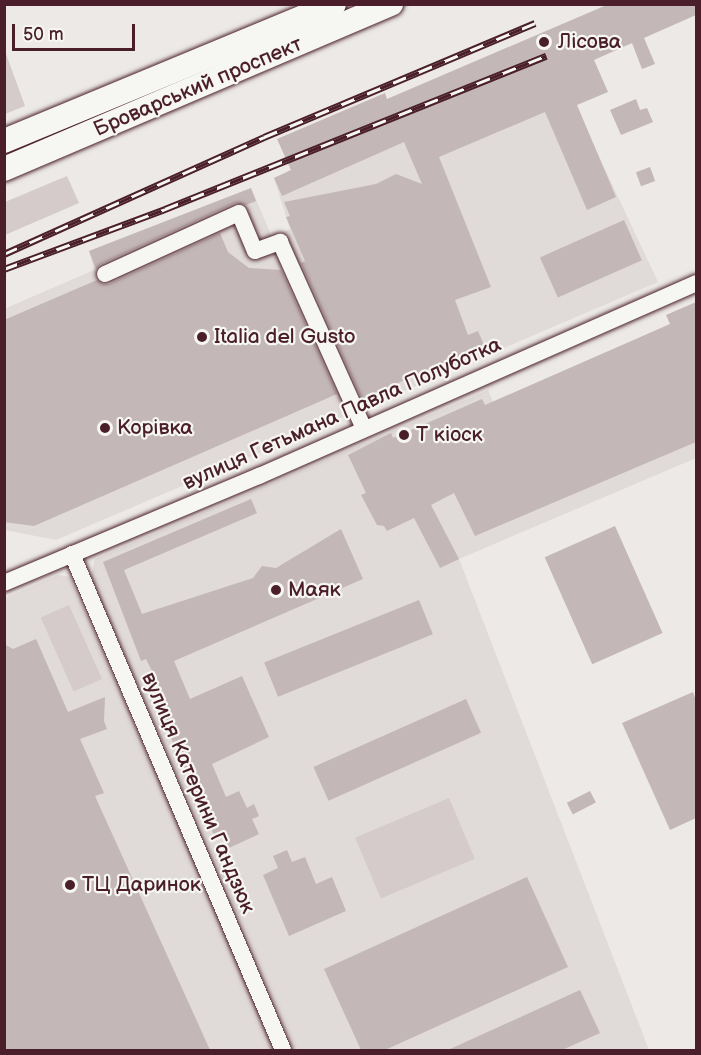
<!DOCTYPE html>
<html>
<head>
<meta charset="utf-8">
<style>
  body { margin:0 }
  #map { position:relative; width:701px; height:1055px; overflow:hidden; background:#ece9e6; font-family:"Balsamiq Sans",sans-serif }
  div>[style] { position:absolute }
  .built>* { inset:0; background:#e0dad8 }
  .green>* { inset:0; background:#d4cbca; transform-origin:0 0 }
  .building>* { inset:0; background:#c4b7b7; transform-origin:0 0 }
  .roads { filter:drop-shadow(0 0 2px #4a1f2b) drop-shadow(0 0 2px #4a1f2b) }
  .minor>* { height:16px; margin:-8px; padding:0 8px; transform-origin:8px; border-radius:8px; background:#f6f6f2 }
  .highway>* { height:24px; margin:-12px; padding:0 12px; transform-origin:12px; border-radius:12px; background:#f6f6f2 }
  .rail>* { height:7px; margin-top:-3.5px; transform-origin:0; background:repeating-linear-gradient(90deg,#f6f6f2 0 14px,#4a1f2b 0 28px); box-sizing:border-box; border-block:2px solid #4a1f2b }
  .dots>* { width:16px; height:16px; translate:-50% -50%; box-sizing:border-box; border:3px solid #f6f6f2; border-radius:50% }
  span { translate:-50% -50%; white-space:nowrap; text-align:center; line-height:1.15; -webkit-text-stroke:4.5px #f6f6f2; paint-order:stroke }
  .poi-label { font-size:21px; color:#4a1f2b }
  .left { translate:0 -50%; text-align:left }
  .street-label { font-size:21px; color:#4a1f2b }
  .frame { position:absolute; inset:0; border:6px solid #4a1f2b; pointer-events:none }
  .scale { position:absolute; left:12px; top:24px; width:123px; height:27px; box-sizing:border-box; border:3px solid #4a1f2b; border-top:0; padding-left:8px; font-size:18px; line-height:21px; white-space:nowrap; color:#4a1f2b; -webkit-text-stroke:4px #f6f6f2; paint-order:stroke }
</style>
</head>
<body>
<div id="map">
  <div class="built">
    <div style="clip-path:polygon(555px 63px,658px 282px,56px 540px,5px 530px,4px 309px,94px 270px,89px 251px,251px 188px,272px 237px,290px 229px,274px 178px,394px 125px)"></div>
    <div style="clip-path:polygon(696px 322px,696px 458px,459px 559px,649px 1050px,294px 1050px,222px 877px,91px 577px,95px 559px,488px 390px,496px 409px)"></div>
    <div style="clip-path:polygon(58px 575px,70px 577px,276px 1050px,5px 1050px,5px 598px)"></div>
  </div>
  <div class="green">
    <div style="clip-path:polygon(5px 51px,25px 106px,5px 114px,4px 114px)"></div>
    <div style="clip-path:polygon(67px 176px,79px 203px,5px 235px,5px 202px)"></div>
    <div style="left:69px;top:605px;width:81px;height:31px;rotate:66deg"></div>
    <div style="left:449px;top:798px;width:66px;height:102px;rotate:67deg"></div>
  </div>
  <div class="building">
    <div style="clip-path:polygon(609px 4px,696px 4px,696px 15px,644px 38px,655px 64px,642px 69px,632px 43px,594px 60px,608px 92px,577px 105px,616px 197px,587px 210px,545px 112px,439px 157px,491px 287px,455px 300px,468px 335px,478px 331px,484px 345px,362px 399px,301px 263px,305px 261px,286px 217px,290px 216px,284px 202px,376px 184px,396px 174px,422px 184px,404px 142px,282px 196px,274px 178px,291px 170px,277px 139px,385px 93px,387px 99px)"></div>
    <div style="clip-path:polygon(636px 99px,640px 110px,647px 108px,653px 122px,621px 135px,610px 110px)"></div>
    <div style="left:650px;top:167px;width:15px;height:15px;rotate:70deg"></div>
    <div style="clip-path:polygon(251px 188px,256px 201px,246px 205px,235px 203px,101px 264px,96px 269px,89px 251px)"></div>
    <div style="left:624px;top:220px;width:44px;height:92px;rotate:66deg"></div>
    <div style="clip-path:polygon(220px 233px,228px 252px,249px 268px,281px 270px,337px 394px,34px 526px,4px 522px,4px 320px,97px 280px,103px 284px,109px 284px)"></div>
    <div style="clip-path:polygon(696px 302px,696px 442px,475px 536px,454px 493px,431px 505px,459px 559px,440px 568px,414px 518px,387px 531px,384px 526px,377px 525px,361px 495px,366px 493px,348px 455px,391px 433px,393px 438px,482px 399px,485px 405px,670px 324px,666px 315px)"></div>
    <div style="clip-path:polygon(251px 499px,257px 513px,124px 570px,142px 614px,253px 578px,262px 566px,276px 568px,341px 529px,363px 579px,174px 661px,190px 699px,242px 676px,269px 737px,212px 764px,226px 797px,239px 791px,247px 808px,254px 804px,259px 816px,252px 819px,259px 834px,229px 848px,221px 832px,214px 835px,201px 807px,152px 694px,161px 690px,146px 659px,141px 661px,103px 562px)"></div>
    <div style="left:615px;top:526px;width:117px;height:77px;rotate:66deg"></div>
    <div style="left:419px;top:600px;width:37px;height:167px;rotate:68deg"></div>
    <div style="clip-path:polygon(36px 639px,68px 712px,105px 697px,104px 721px,107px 729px,80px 739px,104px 793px,95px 796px,210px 1050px,4px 1050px,4px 644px,13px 649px)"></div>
    <div style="clip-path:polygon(693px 692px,696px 701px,696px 818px,670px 830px,622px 723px)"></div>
    <div style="left:466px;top:699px;width:37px;height:167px;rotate:66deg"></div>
    <div style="left:590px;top:791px;width:13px;height:26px;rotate:63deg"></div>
    <div style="clip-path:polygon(287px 850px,292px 862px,305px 857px,316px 884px,332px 877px,346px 911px,289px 936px,263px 875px,278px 868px,273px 856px)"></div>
    <div style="clip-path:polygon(527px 877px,568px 967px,385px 1050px,361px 1050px,324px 969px)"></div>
    <div style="clip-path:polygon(580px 990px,600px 1033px,562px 1050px,448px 1050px)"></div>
  </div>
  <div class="roads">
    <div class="minor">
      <div style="left:105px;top:274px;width:147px;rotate:-24.5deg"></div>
      <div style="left:239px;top:213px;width:41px;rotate:67.2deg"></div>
      <div style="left:255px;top:251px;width:27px;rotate:-20deg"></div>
      <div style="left:280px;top:242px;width:205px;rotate:65.8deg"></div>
      <div style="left:72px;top:554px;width:539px;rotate:66.95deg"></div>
      <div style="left:4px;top:583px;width:277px;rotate:-22.8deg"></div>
      <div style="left:259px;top:476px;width:478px;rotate:-23.8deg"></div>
    </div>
    <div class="highway">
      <div style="left:4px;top:141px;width:357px;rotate:-22.5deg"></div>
      <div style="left:4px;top:169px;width:421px;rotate:-23.1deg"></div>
    </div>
  </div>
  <div class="rail">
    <div style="left:4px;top:254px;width:285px;rotate:-24.2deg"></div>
    <div style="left:264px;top:137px;width:294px;rotate:-22.8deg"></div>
    <div style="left:4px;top:269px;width:172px;rotate:-20.4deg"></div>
    <div style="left:165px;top:209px;width:411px;rotate:-21.9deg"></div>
  </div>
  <div class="dots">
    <div style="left:544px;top:42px;background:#4a1f2b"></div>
    <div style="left:202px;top:337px;background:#4a1f2b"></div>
    <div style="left:105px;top:428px;background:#4a1f2b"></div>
    <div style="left:404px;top:435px;background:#4a1f2b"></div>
    <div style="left:276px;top:590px;background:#4a1f2b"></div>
    <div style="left:70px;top:885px;background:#4a1f2b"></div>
  </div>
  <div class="poi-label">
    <span class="left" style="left:558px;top:42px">Лісова</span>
    <span class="left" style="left:214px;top:337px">Italia del Gusto</span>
    <span class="left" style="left:117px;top:428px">Корівка</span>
    <span class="left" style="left:416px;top:435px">Т кіоск</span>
    <span class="left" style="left:288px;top:590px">Маяк</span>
    <span class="left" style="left:82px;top:885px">ТЦ Даринок</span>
  </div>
  <div class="street-label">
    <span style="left:198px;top:87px;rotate:-23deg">Броварський проспект</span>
    <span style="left:342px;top:414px;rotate:-24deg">вулиця Гетьмана Павла Полуботка</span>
    <span style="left:198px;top:793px;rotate:67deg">вулиця Катерини Гандзюк</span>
  </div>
  <div class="frame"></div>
  <div class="scale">50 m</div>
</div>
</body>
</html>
